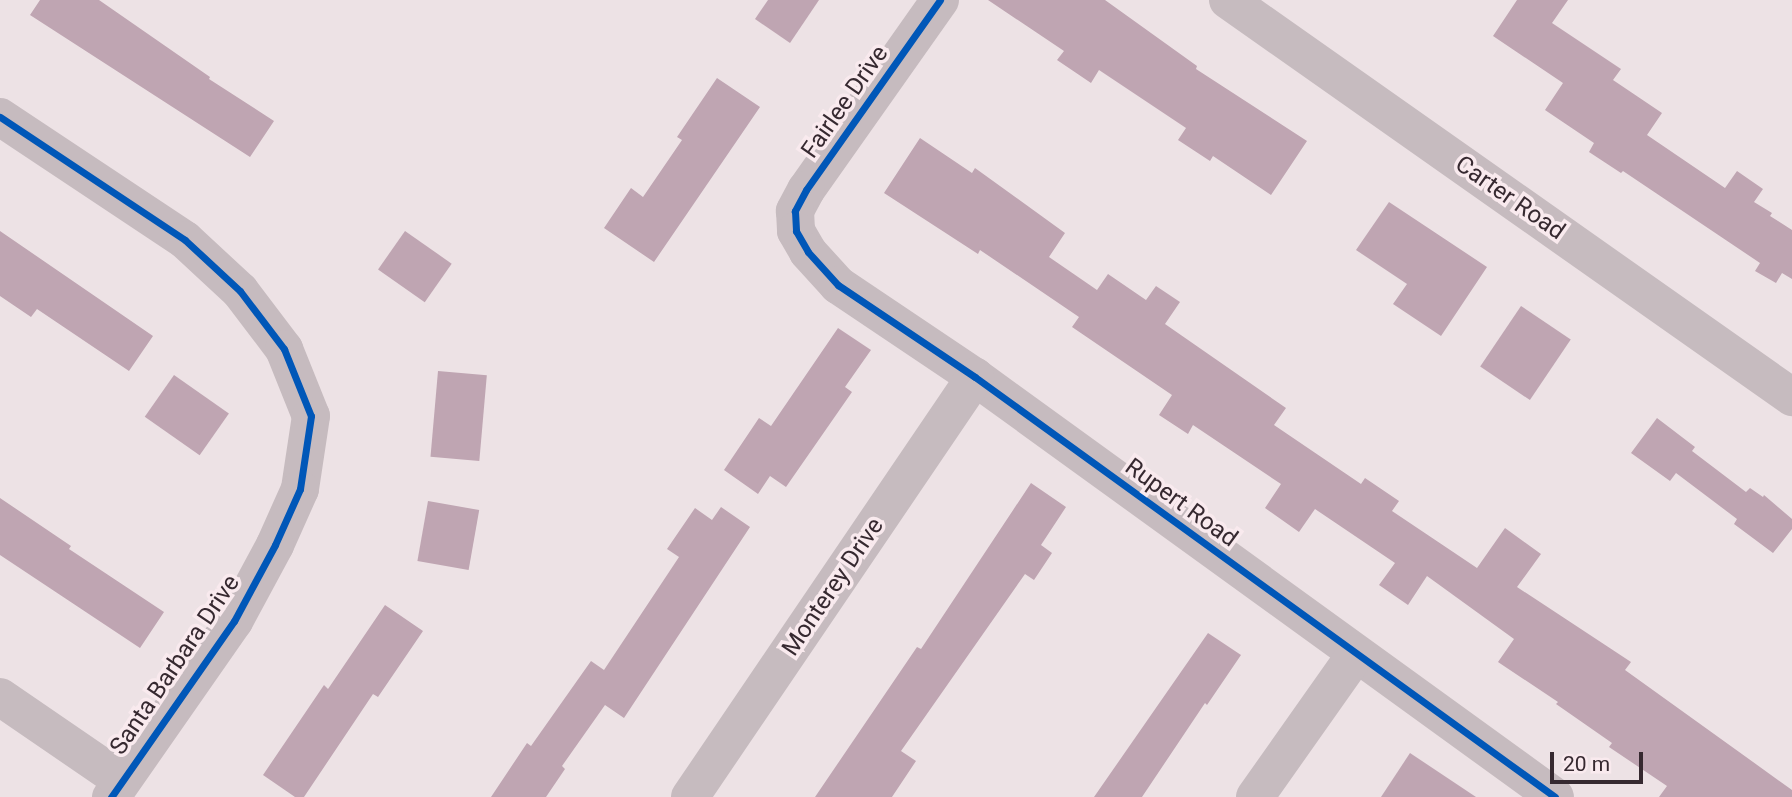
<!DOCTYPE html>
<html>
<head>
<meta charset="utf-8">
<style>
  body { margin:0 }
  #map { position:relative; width:1792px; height:797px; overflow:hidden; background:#ede2e5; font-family:Roboto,sans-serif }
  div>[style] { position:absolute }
  .building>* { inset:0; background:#bfa5b2; transform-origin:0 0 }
  .minor>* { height:38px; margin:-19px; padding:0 19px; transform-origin:19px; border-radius:19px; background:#c6bbbf }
  .cycleway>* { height:7px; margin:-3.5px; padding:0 3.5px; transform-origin:3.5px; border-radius:3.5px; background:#0057b8 }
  span { translate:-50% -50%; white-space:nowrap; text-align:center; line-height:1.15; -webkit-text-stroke:7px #f9eaee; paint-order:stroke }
  .street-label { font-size:24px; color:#362930 }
  .scale { position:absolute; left:1550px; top:752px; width:93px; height:32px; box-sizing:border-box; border:4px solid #362930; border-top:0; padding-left:9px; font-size:21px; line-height:24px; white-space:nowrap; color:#362930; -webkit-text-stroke:5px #f9eaee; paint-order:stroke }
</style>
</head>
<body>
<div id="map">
  <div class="building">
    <div style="clip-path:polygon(40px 0,99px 0,210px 77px,209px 79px,274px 121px,250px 157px,30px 15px)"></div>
    <div style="clip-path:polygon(768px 0,819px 0,790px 43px,755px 19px)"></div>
    <div style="clip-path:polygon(988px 0,1105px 0,1197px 66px,1196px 69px,1307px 141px,1271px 195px,1213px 156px,1210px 161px,1178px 140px,1186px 128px,1099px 70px,1091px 83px,1057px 60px,1064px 51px)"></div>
    <div style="clip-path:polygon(1517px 0,1568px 0,1552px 23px,1621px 69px,1613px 80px,1662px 113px,1647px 135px,1725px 188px,1737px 171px,1763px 189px,1754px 202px,1772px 213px,1770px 216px,1792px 230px,1792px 279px,1782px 273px,1776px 283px,1755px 271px,1760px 263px,1623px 171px,1621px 173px,1589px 152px,1594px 143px,1545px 110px,1563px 83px,1493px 36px)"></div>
    <div style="clip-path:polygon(717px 78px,760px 107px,654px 262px,604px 228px,631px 188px,643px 197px,682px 140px,677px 137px)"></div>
    <div style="clip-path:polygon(920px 138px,972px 173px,975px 168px,1065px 233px,1049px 257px,1097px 290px,1108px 274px,1146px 300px,1156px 286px,1180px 302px,1165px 324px,1286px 408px,1274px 425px,1361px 484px,1365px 478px,1399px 501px,1392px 511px,1477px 568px,1505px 528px,1541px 554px,1517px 587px,1631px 662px,1625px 670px,1792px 790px,1792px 797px,1659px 797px,1667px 786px,1609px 747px,1612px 743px,1556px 704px,1558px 702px,1498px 662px,1514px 639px,1427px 576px,1408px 605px,1379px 585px,1395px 563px,1315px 509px,1299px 532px,1265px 508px,1281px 484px,1193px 425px,1188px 434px,1159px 415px,1172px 395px,1072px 327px,1079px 317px,980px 250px,978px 254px,884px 193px)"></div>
    <div style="clip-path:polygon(1389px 202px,1487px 267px,1441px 336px,1393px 304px,1407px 284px,1356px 250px)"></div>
    <div style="clip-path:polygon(0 231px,153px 336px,129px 371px,37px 309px,31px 317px,0 296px)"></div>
    <div style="left:405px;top:231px;width:57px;height:47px;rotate:35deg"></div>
    <div style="left:1521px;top:306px;width:60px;height:73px;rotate:34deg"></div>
    <div style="clip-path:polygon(838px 328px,871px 350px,845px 387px,852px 392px,786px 487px,770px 476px,758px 494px,724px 470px,759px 418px,771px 426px)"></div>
    <div style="left:438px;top:371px;width:49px;height:86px;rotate:5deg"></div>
    <div style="left:174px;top:375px;width:67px;height:51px;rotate:35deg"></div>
    <div style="clip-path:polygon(1657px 418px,1695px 447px,1692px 451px,1746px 492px,1750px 488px,1763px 497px,1764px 495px,1792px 519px,1792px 529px,1773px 553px,1734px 524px,1737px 519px,1676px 473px,1670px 481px,1631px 453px)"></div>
    <div style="clip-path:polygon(1031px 483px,1066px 507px,1041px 545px,1052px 553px,1034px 580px,1025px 574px,901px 751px,916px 761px,892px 797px,815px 797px,917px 647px,921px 649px)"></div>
    <div style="clip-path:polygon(0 498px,71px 546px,69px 549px,164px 612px,140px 648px,0 555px)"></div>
    <div style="left:428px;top:501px;width:52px;height:61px;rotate:10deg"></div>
    <div style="clip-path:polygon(721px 507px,750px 527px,624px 718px,605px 705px,562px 766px,565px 769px,546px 797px,491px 797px,527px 743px,531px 746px,591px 661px,604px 670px,679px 557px,667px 549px,695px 508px,712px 520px)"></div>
    <div style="clip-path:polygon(385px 605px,423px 631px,378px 697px,373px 694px,304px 797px,295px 797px,263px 775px,324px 685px,328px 689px)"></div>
    <div style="clip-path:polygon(1208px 633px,1241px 655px,1207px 705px,1205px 703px,1142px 797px,1094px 797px)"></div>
    <div style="clip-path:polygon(1410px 753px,1476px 797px,1381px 797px)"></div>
  </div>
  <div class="minor">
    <div style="left:940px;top:0;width:232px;rotate:125.2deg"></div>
    <div style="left:806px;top:190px;width:24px;rotate:118deg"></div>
    <div style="left:795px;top:211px;width:20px;rotate:87deg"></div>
    <div style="left:796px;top:231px;width:24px;rotate:60deg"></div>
    <div style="left:808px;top:252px;width:45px;rotate:47.7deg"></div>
    <div style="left:838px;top:285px;width:165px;rotate:33.9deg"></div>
    <div style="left:975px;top:377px;width:716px;rotate:35.91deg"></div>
    <div style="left:1228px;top:0;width:690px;rotate:35.14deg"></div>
    <div style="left:0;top:117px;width:222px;rotate:33.6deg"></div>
    <div style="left:185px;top:240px;width:75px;rotate:42.8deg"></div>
    <div style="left:240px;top:291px;width:73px;rotate:52.8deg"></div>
    <div style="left:284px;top:349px;width:72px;rotate:68.1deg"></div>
    <div style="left:311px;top:416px;width:74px;rotate:98.6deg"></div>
    <div style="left:300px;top:489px;width:61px;rotate:114.1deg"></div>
    <div style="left:275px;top:545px;width:86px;rotate:118.3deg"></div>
    <div style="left:234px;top:621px;width:215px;rotate:124.9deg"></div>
    <div style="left:0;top:697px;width:147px;rotate:34.4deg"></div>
    <div style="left:690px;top:797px;width:508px;rotate:-55.84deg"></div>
    <div style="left:1255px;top:797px;width:175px;rotate:-54.8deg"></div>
  </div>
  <div class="cycleway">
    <div style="left:940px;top:0;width:232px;rotate:125.2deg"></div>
    <div style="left:806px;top:190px;width:24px;rotate:118deg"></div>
    <div style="left:795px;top:211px;width:20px;rotate:87deg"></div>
    <div style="left:796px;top:231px;width:24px;rotate:60deg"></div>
    <div style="left:808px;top:252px;width:45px;rotate:47.7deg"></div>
    <div style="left:838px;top:285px;width:165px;rotate:33.9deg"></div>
    <div style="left:975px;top:377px;width:716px;rotate:35.91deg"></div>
    <div style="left:0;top:117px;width:222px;rotate:33.6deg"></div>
    <div style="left:185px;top:240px;width:75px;rotate:42.8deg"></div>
    <div style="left:240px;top:291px;width:73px;rotate:52.8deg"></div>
    <div style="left:284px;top:349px;width:72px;rotate:68.1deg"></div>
    <div style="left:311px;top:416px;width:74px;rotate:98.6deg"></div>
    <div style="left:300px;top:489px;width:61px;rotate:114.1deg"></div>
    <div style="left:275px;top:545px;width:86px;rotate:118.3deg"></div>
    <div style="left:234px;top:621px;width:215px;rotate:124.9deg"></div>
  </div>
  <div class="street-label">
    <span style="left:845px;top:102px;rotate:-55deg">Fairlee Drive</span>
    <span style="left:1510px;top:198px;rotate:35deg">Carter Road</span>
    <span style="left:1181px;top:503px;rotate:36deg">Rupert Road</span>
    <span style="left:833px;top:587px;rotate:-56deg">Monterey Drive</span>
    <span style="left:175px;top:665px;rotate:-56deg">Santa Barbara Drive</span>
  </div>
  <div class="scale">20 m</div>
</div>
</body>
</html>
